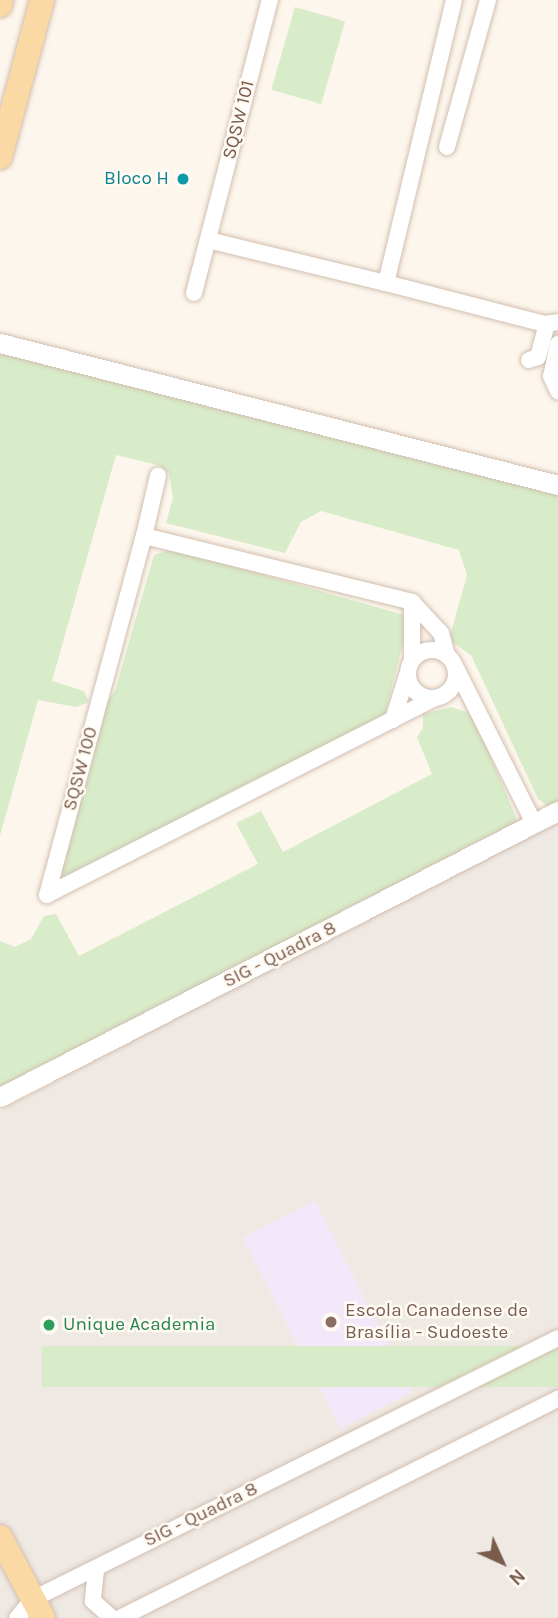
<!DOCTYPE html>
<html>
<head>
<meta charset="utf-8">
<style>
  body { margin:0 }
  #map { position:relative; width:558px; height:1618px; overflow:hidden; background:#fdf6ec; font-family:Karla,sans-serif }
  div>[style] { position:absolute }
  .industrial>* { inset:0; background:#efe9e4 }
  .education>* { inset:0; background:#f3e8fa; transform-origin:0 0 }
  .green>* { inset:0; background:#d8ecc9; transform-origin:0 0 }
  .roads { filter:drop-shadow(0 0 2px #d1beb0) drop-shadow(0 0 2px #d1beb0) }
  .minor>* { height:16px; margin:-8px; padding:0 8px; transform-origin:8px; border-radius:8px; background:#fff }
  .minor>.ring { margin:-8px; padding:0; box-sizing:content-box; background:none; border:16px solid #fff; border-radius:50% }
  .tertiary>* { height:19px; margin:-9.5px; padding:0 9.5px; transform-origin:9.5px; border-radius:9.5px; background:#fff }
  .primary>* { height:24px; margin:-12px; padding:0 12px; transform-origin:12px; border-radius:12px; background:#fbd9a5 }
  .dots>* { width:19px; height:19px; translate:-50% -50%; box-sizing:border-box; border:4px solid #fffaf3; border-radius:50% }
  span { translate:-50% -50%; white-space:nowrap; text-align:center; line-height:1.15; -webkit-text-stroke:5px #fffaf3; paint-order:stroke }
  .street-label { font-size:19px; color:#7a5c4d }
  .culture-label { font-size:19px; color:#0d838f }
  .right { translate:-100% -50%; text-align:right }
  .education-label { font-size:19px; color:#785e54 }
  .left { translate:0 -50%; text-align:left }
  .leisure-label { font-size:19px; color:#27864d }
  .north { position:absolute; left:467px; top:1527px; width:70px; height:70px; -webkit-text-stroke:5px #fffaf3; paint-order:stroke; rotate:135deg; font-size:19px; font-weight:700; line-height:28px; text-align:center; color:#7a5c4d }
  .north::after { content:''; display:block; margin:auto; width:24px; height:32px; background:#7a5c4d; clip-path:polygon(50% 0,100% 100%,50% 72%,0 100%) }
</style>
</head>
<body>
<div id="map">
  <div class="industrial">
    <div style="clip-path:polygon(558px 815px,558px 1618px,0 1618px,0 1111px)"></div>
  </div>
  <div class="education">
    <div style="left:315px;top:1201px;width:214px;height:81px;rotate:63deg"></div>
  </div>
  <div class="green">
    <div style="left:295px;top:7px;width:52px;height:86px;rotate:16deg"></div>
    <div style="clip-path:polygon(0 349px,558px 492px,558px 804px,551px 808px,538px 799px,471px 655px,449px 640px,467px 575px,459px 550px,321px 511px,301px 522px,285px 553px,166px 523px,173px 498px,169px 473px,158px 465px,116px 455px,52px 681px,84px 691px,89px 702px,76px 707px,38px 700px,0 836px)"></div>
    <div style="clip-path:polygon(173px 549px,404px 615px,407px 627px,384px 718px,69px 879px,63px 877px,60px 867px,103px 708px,115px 691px,154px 555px)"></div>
    <div style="clip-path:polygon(451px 707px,467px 712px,476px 723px,519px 824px,0 1087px,0 941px,15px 947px,31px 939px,44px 916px,56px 914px,79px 956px,258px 864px,236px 823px,261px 811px,283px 852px,432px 774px,417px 737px,423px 728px,423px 714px)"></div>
    <div style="left:558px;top:1346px;width:41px;height:516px;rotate:90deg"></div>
  </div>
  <div class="roads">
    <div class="minor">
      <div style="left:454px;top:0;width:291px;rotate:103.5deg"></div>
      <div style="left:386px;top:283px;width:163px;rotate:14.5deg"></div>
      <div style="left:544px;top:324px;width:14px;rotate:-8deg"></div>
      <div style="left:447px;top:147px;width:153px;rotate:-74.4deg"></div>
      <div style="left:208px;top:240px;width:183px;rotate:13.6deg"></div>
      <div style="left:194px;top:293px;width:303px;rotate:-75.5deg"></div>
      <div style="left:558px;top:344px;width:33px;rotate:102deg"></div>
      <div style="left:551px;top:376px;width:17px;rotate:65deg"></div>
      <div style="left:529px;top:360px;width:9px;rotate:-18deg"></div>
      <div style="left:538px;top:357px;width:34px;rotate:-75deg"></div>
      <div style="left:144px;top:536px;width:62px;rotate:-76.9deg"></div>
      <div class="ring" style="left:408px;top:650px;width:32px;height:32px"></div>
      <div style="left:412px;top:659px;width:57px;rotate:-90deg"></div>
      <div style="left:456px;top:668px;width:174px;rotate:63.3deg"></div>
      <div style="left:435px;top:698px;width:435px;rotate:153.1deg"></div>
      <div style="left:47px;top:895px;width:372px;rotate:-74.9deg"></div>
      <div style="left:144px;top:536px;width:276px;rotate:13.8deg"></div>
      <div style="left:412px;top:602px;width:42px;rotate:46.9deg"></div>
      <div style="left:441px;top:633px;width:23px;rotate:75deg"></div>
      <div style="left:393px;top:720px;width:47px;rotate:-72.7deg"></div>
      <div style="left:96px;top:1570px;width:31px;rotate:96deg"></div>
      <div style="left:93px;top:1601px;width:25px;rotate:42deg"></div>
      <div style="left:17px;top:1618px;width:25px;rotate:-50deg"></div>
      <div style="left:33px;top:1599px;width:586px;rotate:-26.43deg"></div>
      <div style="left:120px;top:1618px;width:490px;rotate:-26.6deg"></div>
    </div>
    <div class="tertiary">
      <div style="left:0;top:343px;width:576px;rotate:14.28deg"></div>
      <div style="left:0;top:1097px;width:627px;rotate:-27.14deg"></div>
    </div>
    <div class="primary">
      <div style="left:0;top:5px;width:5px;rotate:-79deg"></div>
      <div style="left:0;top:157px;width:163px;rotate:-75deg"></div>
      <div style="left:0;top:1537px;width:92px;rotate:62deg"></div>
    </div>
  </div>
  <div class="dots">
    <div style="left:183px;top:179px;background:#0f9aa8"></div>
    <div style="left:331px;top:1322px;background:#8d6e63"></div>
    <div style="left:49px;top:1325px;background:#2e9e5b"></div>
  </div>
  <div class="street-label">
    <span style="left:239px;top:120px;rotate:-76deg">SQSW 101</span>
    <span style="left:81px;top:769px;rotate:-75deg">SQSW 100</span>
    <span style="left:280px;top:955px;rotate:-27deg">SIG - Quadra 8</span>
    <span style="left:201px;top:1515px;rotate:-26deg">SIG - Quadra 8</span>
  </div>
  <div class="culture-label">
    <span class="right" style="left:169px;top:179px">Bloco H</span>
  </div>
  <div class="education-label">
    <span class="left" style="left:345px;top:1322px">Escola Canadense de<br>Brasília - Sudoeste</span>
  </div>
  <div class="leisure-label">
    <span class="left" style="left:63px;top:1325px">Unique Academia</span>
  </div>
  <div class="north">N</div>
</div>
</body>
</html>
